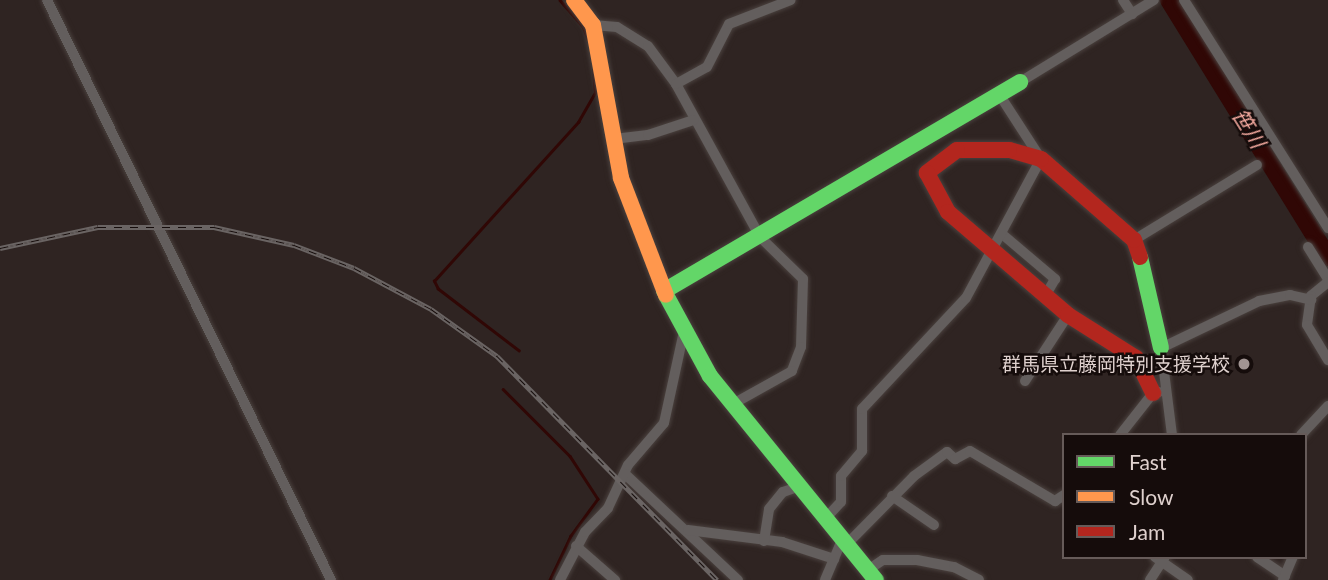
<!DOCTYPE html>
<html>
<head>
<meta charset="utf-8">
<style>
  body { margin:0 }
  #map { position:relative; width:1328px; height:580px; overflow:hidden; background:#2f2422; font-family:Lato,"Noto Sans JP",sans-serif }
  div>[style] { position:absolute }
  .stream>* { height:2.5px; margin:-1.25px; padding:0 1.25px; transform-origin:1.25px; border-radius:1.25px; background:#300705 }
  .river>* { height:18px; margin:-9px; padding:0 9px; transform-origin:9px; border-radius:9px; background:#300705 }
  .roads { filter:drop-shadow(0 0 2px #4a413e) drop-shadow(0 0 2px #4a413e) }
  .street>* { height:10px; margin:-5px; padding:0 5px; transform-origin:5px; border-radius:5px; background:#635e5d }
  .fast>* { height:16px; margin:-8px; padding:0 8px; transform-origin:8px; border-radius:8px; background:#63d668 }
  .slow>* { height:16px; margin:-8px; padding:0 8px; transform-origin:8px; border-radius:8px; background:#ff974d }
  .jam>* { height:16px; margin:-8px; padding:0 8px; transform-origin:8px; border-radius:8px; background:#b3261e }
  .rail>* { height:5px; margin-top:-2.5px; transform-origin:0; background:repeating-linear-gradient(90deg,#150c0b 0 8px,#6a6463 0 16px); box-sizing:border-box; border-block:2px solid #6a6463 }
  .dots>* { width:19px; height:19px; translate:-50% -50%; box-sizing:border-box; border:4px solid #150c0b; border-radius:50% }
  span { translate:-50% -50%; white-space:nowrap; text-align:center; line-height:1.15; -webkit-text-stroke:5px #150c0b; paint-order:stroke }
  .poi-label { font-size:19px; color:#dfd1ce }
  .right { translate:-100% -50%; text-align:right }
  .water-label { font-size:21px; color:#f8aca1; font-style:italic }
  .legend { position:absolute; left:1062px; top:433px; width:245px; height:126px; box-sizing:border-box; background:#150c0b; border:2px solid #665b59; margin:0; padding:9px 12px; list-style:none; font-size:21px; color:#dfd1ce }
  .legend li { display:flex; align-items:center; gap:14px; height:35px }
  .legend b { width:35px; border:2px solid #665b59 }
</style>
</head>
<body>
<div id="map">
  <div class="stream">
    <div style="left:560px;top:0;width:35px;rotate:49deg"></div>
    <div style="left:583px;top:26px;width:14px;rotate:69deg"></div>
    <div style="left:519px;top:351px;width:102px;rotate:-142.6deg"></div>
    <div style="left:438px;top:289px;width:9px;rotate:-117deg"></div>
    <div style="left:434px;top:281px;width:215px;rotate:-47.8deg"></div>
    <div style="left:578px;top:122px;width:34px;rotate:-60deg"></div>
    <div style="left:595px;top:93px;width:23px;rotate:-95deg"></div>
    <div style="left:503px;top:389px;width:95px;rotate:45deg"></div>
    <div style="left:570px;top:456px;width:51px;rotate:56.9deg"></div>
    <div style="left:598px;top:499px;width:46px;rotate:126.1deg"></div>
    <div style="left:571px;top:536px;width:49px;rotate:115.5deg"></div>
  </div>
  <div class="river">
    <div style="left:1169px;top:0;width:302px;rotate:58.3deg"></div>
  </div>
  <div class="roads">
    <div class="street">
      <div style="left:47px;top:0;width:646px;rotate:63.91deg"></div>
      <div style="left:1123px;top:0;width:17px;rotate:57deg"></div>
      <div style="left:1184px;top:0;width:270px;rotate:57.7deg"></div>
      <div style="left:593px;top:25px;width:24px;rotate:5deg"></div>
      <div style="left:617px;top:27px;width:36px;rotate:32deg"></div>
      <div style="left:648px;top:46px;width:47px;rotate:53.6deg"></div>
      <div style="left:676px;top:84px;width:175px;rotate:61.2deg"></div>
      <div style="left:760px;top:237px;width:60px;rotate:44.3deg"></div>
      <div style="left:803px;top:279px;width:68px;rotate:91.7deg"></div>
      <div style="left:801px;top:347px;width:26px;rotate:111deg"></div>
      <div style="left:792px;top:371px;width:68px;rotate:150.8deg"></div>
      <div style="left:1020px;top:82px;width:157px;rotate:-31.5deg"></div>
      <div style="left:676px;top:84px;width:35px;rotate:-29deg"></div>
      <div style="left:707px;top:67px;width:48px;rotate:-62.9deg"></div>
      <div style="left:729px;top:24px;width:66px;rotate:-21.2deg"></div>
      <div style="left:614px;top:139px;width:34px;rotate:-7deg"></div>
      <div style="left:648px;top:135px;width:48px;rotate:-18.1deg"></div>
      <div style="left:1002px;top:234px;width:70px;rotate:40.3deg"></div>
      <div style="left:1055px;top:279px;width:20px;rotate:120deg"></div>
      <div style="left:1134px;top:240px;width:144px;rotate:-31.4deg"></div>
      <div style="left:1308px;top:247px;width:38px;rotate:58deg"></div>
      <div style="left:1328px;top:282px;width:22px;rotate:141deg"></div>
      <div style="left:1311px;top:296px;width:29px;rotate:98deg"></div>
      <div style="left:1307px;top:325px;width:41px;rotate:59deg"></div>
      <div style="left:1025px;top:381px;width:79px;rotate:-56.9deg"></div>
      <div style="left:1120px;top:435px;width:53px;rotate:-51.8deg"></div>
      <div style="left:1153px;top:393px;width:6px;rotate:-9deg"></div>
      <div style="left:1172px;top:435px;width:88px;rotate:-97.2deg"></div>
      <div style="left:1161px;top:348px;width:109px;rotate:-25.6deg"></div>
      <div style="left:1259px;top:301px;width:32px;rotate:-11deg"></div>
      <div style="left:1290px;top:295px;width:22px;rotate:13deg"></div>
      <div style="left:1301px;top:435px;width:40px;rotate:-47deg"></div>
      <div style="left:625px;top:474px;width:155px;rotate:43.2deg"></div>
      <div style="left:892px;top:496px;width:51px;rotate:34.6deg"></div>
      <div style="left:825px;top:519px;width:23px;rotate:-47deg"></div>
      <div style="left:841px;top:502px;width:26px;rotate:-90deg"></div>
      <div style="left:841px;top:476px;width:33px;rotate:-50deg"></div>
      <div style="left:862px;top:451px;width:42px;rotate:-90deg"></div>
      <div style="left:862px;top:409px;width:152px;rotate:-46.9deg"></div>
      <div style="left:966px;top:298px;width:158px;rotate:-61.7deg"></div>
      <div style="left:1041px;top:159px;width:77px;rotate:-122.9deg"></div>
      <div style="left:688px;top:530px;width:95px;rotate:7.3deg"></div>
      <div style="left:782px;top:542px;width:55px;rotate:18.1deg"></div>
      <div style="left:764px;top:541px;width:32px;rotate:-81deg"></div>
      <div style="left:769px;top:509px;width:22px;rotate:-51deg"></div>
      <div style="left:783px;top:492px;width:18px;rotate:-19deg"></div>
      <div style="left:846px;top:545px;width:97px;rotate:-45.4deg"></div>
      <div style="left:914px;top:476px;width:41px;rotate:-36deg"></div>
      <div style="left:947px;top:452px;width:11px;rotate:41deg"></div>
      <div style="left:955px;top:459px;width:17px;rotate:-28deg"></div>
      <div style="left:970px;top:451px;width:99px;rotate:30.5deg"></div>
      <div style="left:1055px;top:501px;width:11px;rotate:-34deg"></div>
      <div style="left:576px;top:546px;width:52px;rotate:41.1deg"></div>
      <div style="left:1155px;top:557px;width:40px;rotate:34.9deg"></div>
      <div style="left:1257px;top:557px;width:34px;rotate:34deg"></div>
      <div style="left:868px;top:570px;width:18px;rotate:-34deg"></div>
      <div style="left:883px;top:560px;width:34px"></div>
      <div style="left:917px;top:560px;width:38px;rotate:11deg"></div>
      <div style="left:954px;top:567px;width:28px;rotate:27deg"></div>
      <div style="left:560px;top:580px;width:54px;rotate:-62.5deg"></div>
      <div style="left:585px;top:532px;width:33px;rotate:-46deg"></div>
      <div style="left:608px;top:508px;width:47px;rotate:-65.1deg"></div>
      <div style="left:628px;top:465px;width:55px;rotate:-49.4deg"></div>
      <div style="left:664px;top:423px;width:94px;rotate:-77.7deg"></div>
      <div style="left:825px;top:580px;width:43px;rotate:-67deg"></div>
      <div style="left:1150px;top:580px;width:27px;rotate:-57deg"></div>
      <div style="left:1283px;top:580px;width:25px;rotate:-67deg"></div>
    </div>
    <div class="fast">
      <div style="left:1140px;top:257px;width:93px;rotate:77deg"></div>
      <div style="left:664px;top:291px;width:413px;rotate:-30.4deg"></div>
      <div style="left:666px;top:295px;width:92px;rotate:61.5deg"></div>
      <div style="left:710px;top:376px;width:263px;rotate:50.9deg"></div>
    </div>
    <div class="slow">
      <div style="left:574px;top:0;width:31px;rotate:53deg"></div>
      <div style="left:593px;top:25px;width:156px;rotate:79.6deg"></div>
      <div style="left:621px;top:178px;width:125px;rotate:69deg"></div>
    </div>
    <div class="jam">
      <div style="left:1140px;top:257px;width:18px;rotate:-109deg"></div>
      <div style="left:1134px;top:240px;width:123px;rotate:-138.9deg"></div>
      <div style="left:1041px;top:159px;width:33px;rotate:-164deg"></div>
      <div style="left:1009px;top:150px;width:52px;rotate:180deg"></div>
      <div style="left:957px;top:150px;width:38px;rotate:143deg"></div>
      <div style="left:927px;top:173px;width:44px;rotate:61.7deg"></div>
      <div style="left:948px;top:212px;width:158px;rotate:40.6deg"></div>
      <div style="left:1068px;top:315px;width:80px;rotate:32.3deg"></div>
      <div style="left:1136px;top:358px;width:39px;rotate:64deg"></div>
    </div>
  </div>
  <div class="rail">
    <div style="left:0;top:248px;width:100px;rotate:-12.1deg"></div>
    <div style="left:98px;top:227px;width:116px"></div>
    <div style="left:214px;top:227px;width:82px;rotate:12.7deg"></div>
    <div style="left:294px;top:245px;width:64px;rotate:21deg"></div>
    <div style="left:354px;top:268px;width:87px;rotate:28deg"></div>
    <div style="left:431px;top:309px;width:81px;rotate:35.5deg"></div>
    <div style="left:497px;top:356px;width:314px;rotate:45.5deg"></div>
  </div>
  <div class="dots">
    <div style="left:1244px;top:364px;background:#a19492"></div>
  </div>
  <div class="poi-label">
    <span class="right" style="left:1230px;top:364px">群馬県立藤岡特別支援学校</span>
  </div>
  <div class="water-label">
    <span style="left:1249px;top:128px;rotate:58deg">笹川</span>
  </div>
  <ul class="legend">
  <li><b style="height:9px;background:#63d668"></b>Fast</li>
  <li><b style="height:9px;background:#ff974d"></b>Slow</li>
  <li><b style="height:9px;background:#b3261e"></b>Jam</li>
  </ul>
</div>
</body>
</html>
